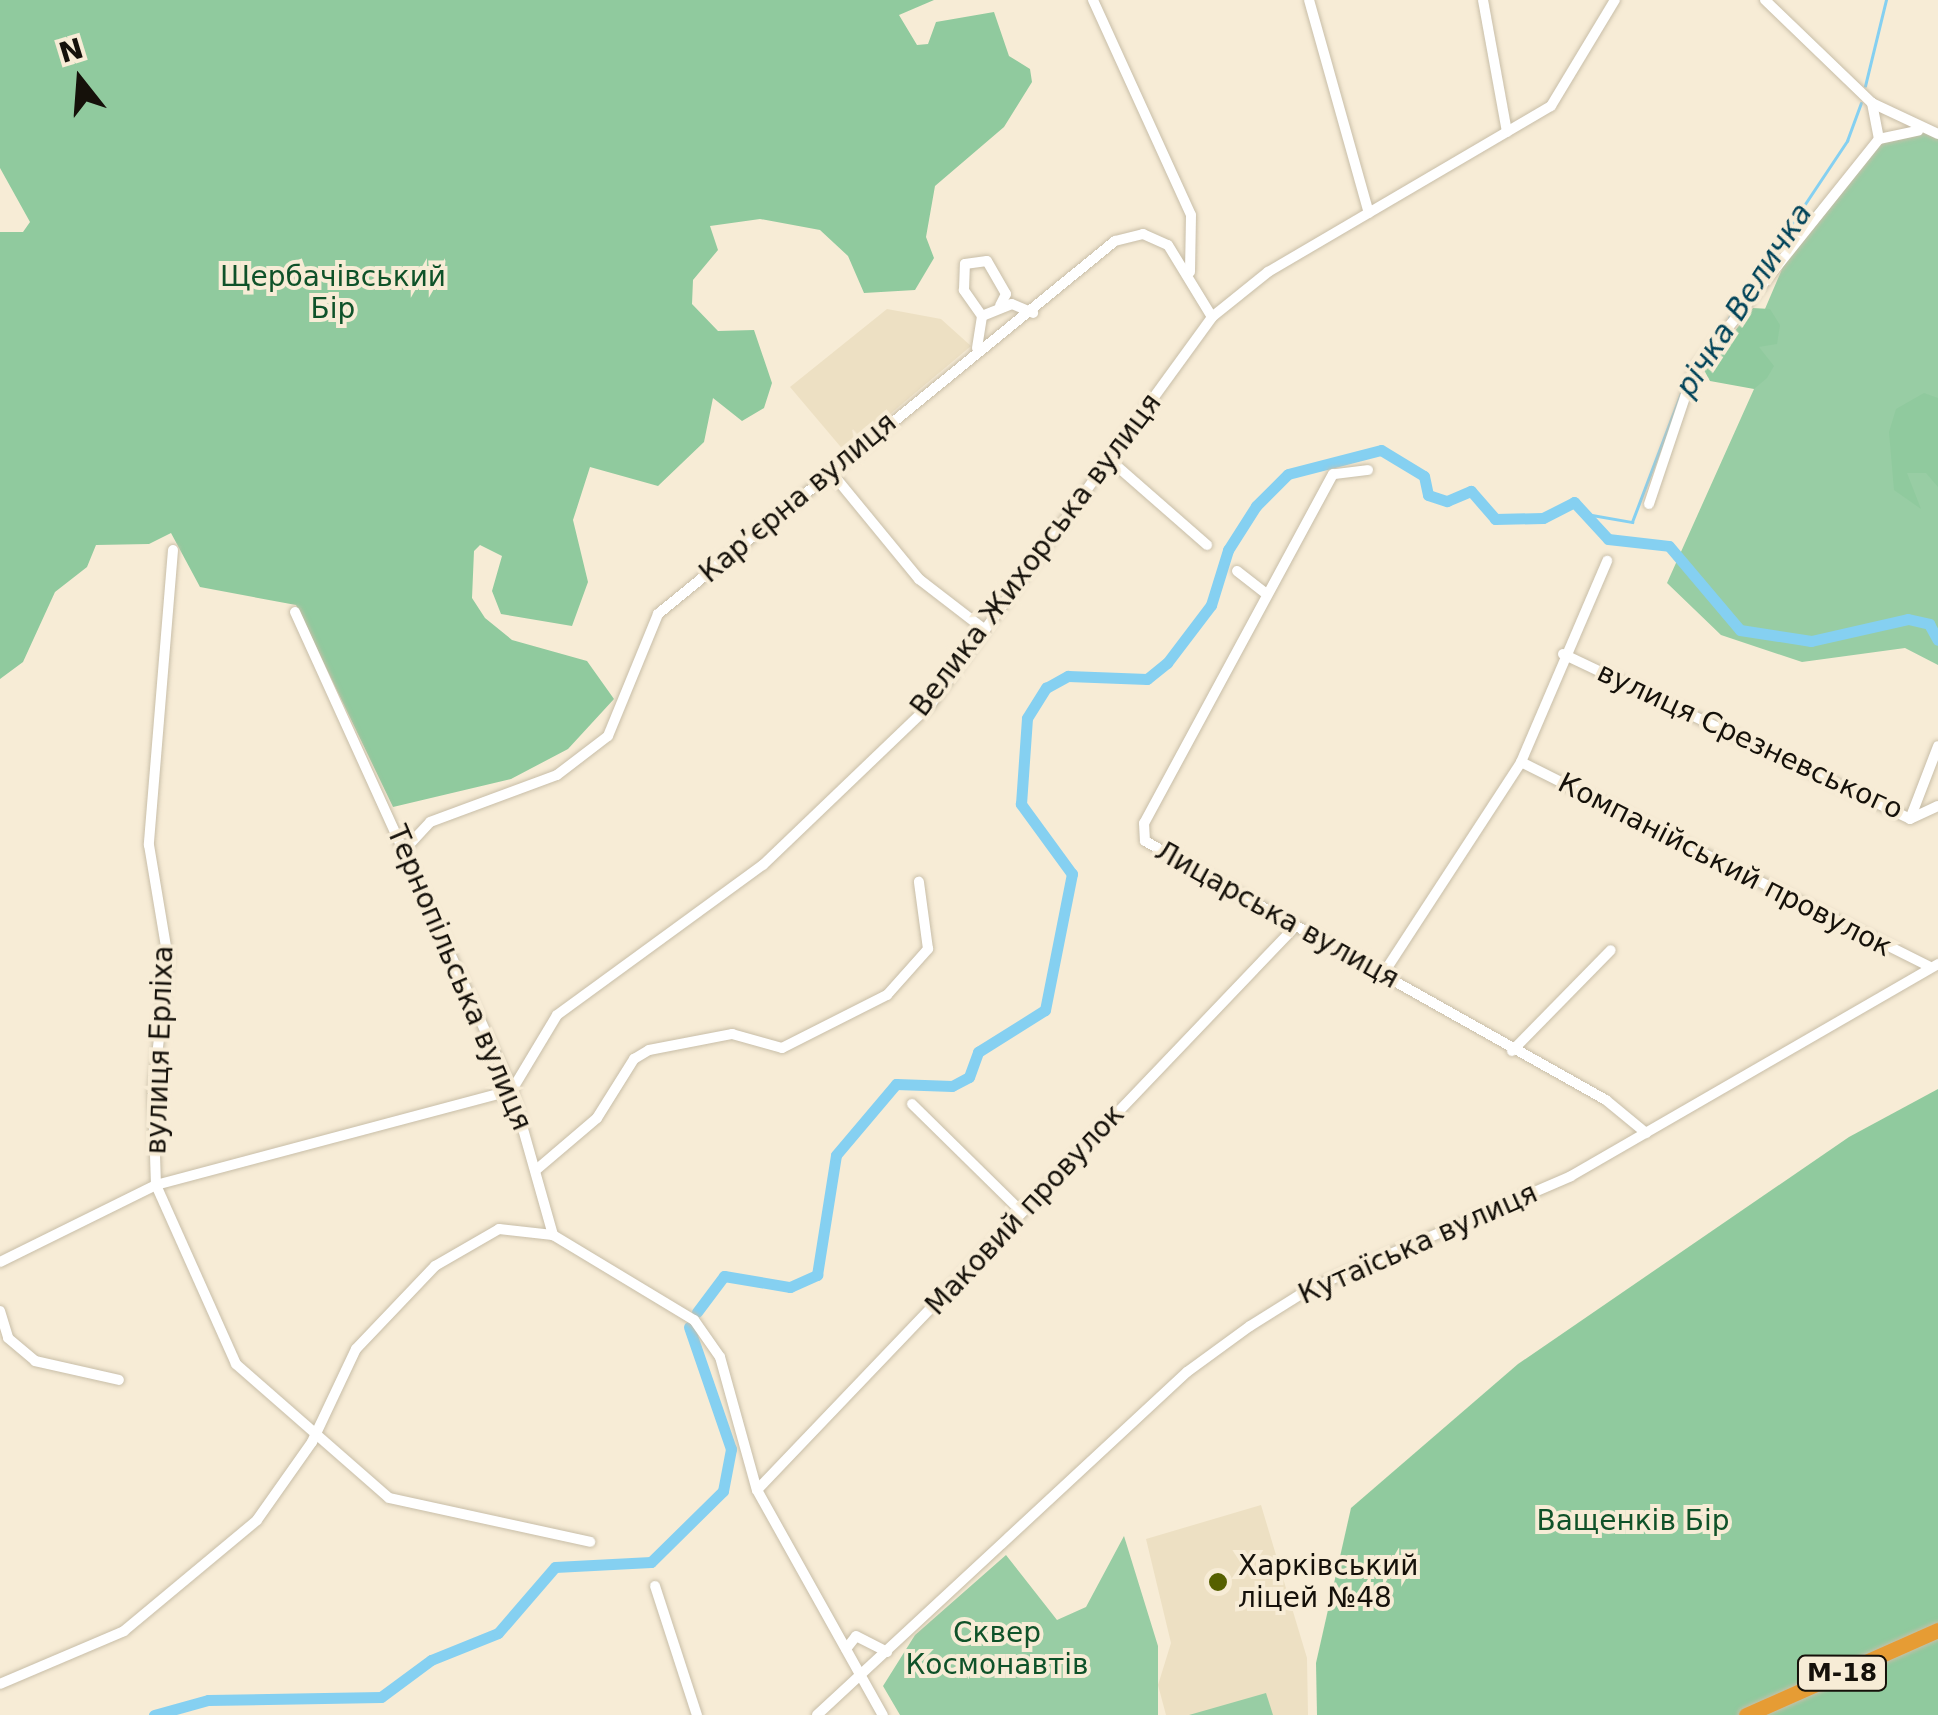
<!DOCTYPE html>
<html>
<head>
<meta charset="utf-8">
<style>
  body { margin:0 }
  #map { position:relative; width:1938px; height:1715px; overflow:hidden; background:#f7ecd6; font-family:"DejaVu Sans",sans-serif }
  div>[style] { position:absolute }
  .built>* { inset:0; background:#ede0c3 }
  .green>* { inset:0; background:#98cda4 }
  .forest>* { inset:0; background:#90ca9e }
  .stream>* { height:2.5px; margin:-1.25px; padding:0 1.25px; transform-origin:1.25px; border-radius:1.25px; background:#85d0f1 }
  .canal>* { height:11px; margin:-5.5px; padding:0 5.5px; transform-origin:5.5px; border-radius:5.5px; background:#85d0f1 }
  .roads { filter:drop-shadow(0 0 2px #c8bea8) drop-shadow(0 0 2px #c8bea8) }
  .minor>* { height:10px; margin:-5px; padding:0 5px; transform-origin:5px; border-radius:5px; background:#fff }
  .highway>* { height:15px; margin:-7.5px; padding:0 7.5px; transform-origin:7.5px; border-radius:7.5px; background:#e69c34 }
  .dots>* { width:28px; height:28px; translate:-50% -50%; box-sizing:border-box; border:5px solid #f7ecd6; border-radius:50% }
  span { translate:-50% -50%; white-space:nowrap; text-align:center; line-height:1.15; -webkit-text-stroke:8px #f7ecd6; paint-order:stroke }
  .shield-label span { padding:2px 8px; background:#f7ecd6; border:2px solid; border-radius:8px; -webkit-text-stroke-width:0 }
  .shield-label { font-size:25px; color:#15110a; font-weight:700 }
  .park-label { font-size:28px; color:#0f5229 }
  .street-label { font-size:28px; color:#15110a }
  .poi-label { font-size:28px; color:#15110a }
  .left { translate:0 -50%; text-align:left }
  .water-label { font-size:30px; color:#004359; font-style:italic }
  .north { position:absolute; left:30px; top:30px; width:100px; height:100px; -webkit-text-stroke:8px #f7ecd6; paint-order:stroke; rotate:343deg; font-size:28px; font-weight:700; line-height:40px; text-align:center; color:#15110a }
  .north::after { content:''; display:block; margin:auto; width:35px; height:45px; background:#15110a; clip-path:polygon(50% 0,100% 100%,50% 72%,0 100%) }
</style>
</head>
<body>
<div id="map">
  <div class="built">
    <div style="clip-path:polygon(887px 309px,941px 319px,971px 346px,845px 452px,790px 387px)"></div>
    <div style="clip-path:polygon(1261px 1505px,1307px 1658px,1308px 1715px,1166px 1715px,1158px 1685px,1171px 1643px,1146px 1539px)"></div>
  </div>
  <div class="green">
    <div style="clip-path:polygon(1918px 131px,1938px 132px,1938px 665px,1905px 648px,1802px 662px,1721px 635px,1667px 583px,1754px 389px,1756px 330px,1800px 227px,1875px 143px)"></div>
    <div style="clip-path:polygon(1124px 1536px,1158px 1646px,1158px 1715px,900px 1715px,883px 1686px,915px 1635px,1006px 1555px,1057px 1620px,1086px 1607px)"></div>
    <div style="clip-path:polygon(1266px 1693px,1273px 1715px,1189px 1715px)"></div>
  </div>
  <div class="forest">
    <div style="clip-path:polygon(0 0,934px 0,899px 15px,917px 45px,928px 44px,936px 22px,994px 12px,1009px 56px,1030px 69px,1032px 82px,1004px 127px,935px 186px,926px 237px,934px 258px,915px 290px,864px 293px,848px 256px,820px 230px,760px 219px,710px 226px,718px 250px,693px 280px,692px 304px,718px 331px,754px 330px,772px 383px,764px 408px,742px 421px,713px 398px,704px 442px,658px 486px,590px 467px,573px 520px,588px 582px,572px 626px,501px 614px,492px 591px,502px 556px,480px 545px,474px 551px,472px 598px,485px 618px,512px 640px,587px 661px,614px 699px,568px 749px,511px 779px,393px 807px,296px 605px,200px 587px,171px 533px,149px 544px,96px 545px,87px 567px,55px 592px,23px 662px,0 679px,0 232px,23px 232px,30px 222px,0 168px)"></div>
    <div style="clip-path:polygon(1753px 308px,1770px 309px,1780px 325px,1777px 344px,1759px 347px,1774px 366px,1767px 378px,1754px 389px,1710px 381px,1704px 370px)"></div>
    <div style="clip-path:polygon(1924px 393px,1938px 398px,1938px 487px,1926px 473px,1907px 473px,1921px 509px,1894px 490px,1889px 432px,1896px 409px)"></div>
    <div style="clip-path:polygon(1938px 1089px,1938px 1715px,1317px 1715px,1316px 1663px,1351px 1508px,1518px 1364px,1849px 1137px)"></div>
  </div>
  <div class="stream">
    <div style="left:1865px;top:86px;width:89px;rotate:-76.3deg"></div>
    <div style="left:1729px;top:318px;width:213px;rotate:-56.3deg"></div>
    <div style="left:1847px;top:141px;width:40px;rotate:-69.8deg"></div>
    <div style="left:1592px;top:515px;width:41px;rotate:9.9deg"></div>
    <div style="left:1632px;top:522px;width:155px;rotate:-69.2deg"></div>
  </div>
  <div class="canal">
    <div style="left:697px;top:1312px;width:45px;rotate:-53.1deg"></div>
    <div style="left:724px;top:1276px;width:67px;rotate:9.5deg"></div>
    <div style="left:790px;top:1287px;width:30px;rotate:-24deg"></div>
    <div style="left:817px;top:1275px;width:121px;rotate:-81deg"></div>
    <div style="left:836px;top:1155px;width:93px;rotate:-49.8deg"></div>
    <div style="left:896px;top:1084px;width:56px;rotate:2deg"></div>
    <div style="left:952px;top:1086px;width:19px;rotate:-28deg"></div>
    <div style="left:969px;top:1077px;width:27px;rotate:-70deg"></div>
    <div style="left:978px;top:1052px;width:79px;rotate:-32.1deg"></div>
    <div style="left:1045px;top:1010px;width:139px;rotate:-78.8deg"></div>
    <div style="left:1072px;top:874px;width:87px;rotate:-126.1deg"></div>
    <div style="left:1021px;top:804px;width:86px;rotate:-86deg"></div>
    <div style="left:1027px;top:718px;width:36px;rotate:-58deg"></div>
    <div style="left:1046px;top:688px;width:25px;rotate:-29deg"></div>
    <div style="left:1068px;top:676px;width:79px;rotate:2.2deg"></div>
    <div style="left:1147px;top:679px;width:26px;rotate:-39deg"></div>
    <div style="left:1167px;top:663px;width:73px;rotate:-52.8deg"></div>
    <div style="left:1211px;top:605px;width:58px;rotate:-72.8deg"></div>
    <div style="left:1228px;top:550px;width:52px;rotate:-57.5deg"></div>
    <div style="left:1256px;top:506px;width:45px;rotate:-45deg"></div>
    <div style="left:1288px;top:474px;width:96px;rotate:-14.5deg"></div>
    <div style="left:1381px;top:450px;width:50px;rotate:31.2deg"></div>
    <div style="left:1424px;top:476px;width:19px;rotate:78deg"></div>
    <div style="left:1428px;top:495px;width:20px;rotate:18deg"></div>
    <div style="left:1447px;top:501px;width:26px;rotate:-23deg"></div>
    <div style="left:1471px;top:491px;width:37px;rotate:49deg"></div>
    <div style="left:1495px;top:519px;width:48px;rotate:-1.2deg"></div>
    <div style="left:1543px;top:518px;width:35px;rotate:-27deg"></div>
    <div style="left:1574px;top:502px;width:50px;rotate:47.4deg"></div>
    <div style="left:1608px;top:539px;width:61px;rotate:6.5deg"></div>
    <div style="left:1669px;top:546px;width:110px;rotate:49.8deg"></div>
    <div style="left:1740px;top:630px;width:72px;rotate:8.8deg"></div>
    <div style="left:1811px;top:641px;width:99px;rotate:-12.8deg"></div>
    <div style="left:1908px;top:619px;width:22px;rotate:13deg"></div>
    <div style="left:1929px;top:624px;width:18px;rotate:61deg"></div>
    <div style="left:154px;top:1715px;width:56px;rotate:-15.5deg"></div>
    <div style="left:208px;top:1700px;width:173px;rotate:-1deg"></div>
    <div style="left:381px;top:1697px;width:62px;rotate:-36.5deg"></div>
    <div style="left:431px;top:1660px;width:72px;rotate:-21.9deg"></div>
    <div style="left:498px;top:1633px;width:87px;rotate:-49.2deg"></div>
    <div style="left:555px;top:1567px;width:96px;rotate:-3deg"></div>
    <div style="left:651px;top:1562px;width:101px;rotate:-44.6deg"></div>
    <div style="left:723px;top:1491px;width:43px;rotate:-79.2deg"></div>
    <div style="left:731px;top:1449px;width:129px;rotate:-109deg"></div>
  </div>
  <div class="roads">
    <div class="minor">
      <div style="left:1093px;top:0;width:236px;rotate:65.5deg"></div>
      <div style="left:1191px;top:215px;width:57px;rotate:91deg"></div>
      <div style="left:1309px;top:0;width:221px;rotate:74.3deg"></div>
      <div style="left:1483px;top:0;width:134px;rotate:79.7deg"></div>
      <div style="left:1765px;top:0;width:149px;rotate:43.9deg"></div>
      <div style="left:1872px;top:103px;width:73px;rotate:25.2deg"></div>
      <div style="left:1879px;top:139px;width:40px;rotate:-12deg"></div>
      <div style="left:982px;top:316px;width:32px;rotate:-22deg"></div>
      <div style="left:1012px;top:304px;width:23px;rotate:23deg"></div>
      <div style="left:977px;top:348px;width:32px;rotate:-81deg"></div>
      <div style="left:982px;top:316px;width:32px;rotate:-125deg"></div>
      <div style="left:964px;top:290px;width:26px;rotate:-88deg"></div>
      <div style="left:965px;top:264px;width:22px;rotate:-8deg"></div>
      <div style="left:987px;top:261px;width:38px;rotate:60deg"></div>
      <div style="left:1006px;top:294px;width:13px;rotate:117deg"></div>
      <div style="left:1110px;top:460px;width:129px;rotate:41.2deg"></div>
      <div style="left:1368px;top:470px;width:35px;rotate:173deg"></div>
      <div style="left:1333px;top:474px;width:397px;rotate:118.4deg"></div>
      <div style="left:1144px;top:823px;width:18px;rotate:87deg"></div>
      <div style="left:1145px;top:841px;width:529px;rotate:29.33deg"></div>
      <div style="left:1606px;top:1100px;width:52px;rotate:39.5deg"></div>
      <div style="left:831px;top:472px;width:139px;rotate:50.6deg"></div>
      <div style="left:919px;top:579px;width:83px;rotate:37.7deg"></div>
      <div style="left:1649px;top:504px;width:141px;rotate:-71.4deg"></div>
      <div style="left:1694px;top:370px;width:296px;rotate:-51.3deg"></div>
      <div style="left:1879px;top:139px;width:37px;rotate:-101deg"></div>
      <div style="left:173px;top:550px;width:296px;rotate:94.7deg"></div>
      <div style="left:149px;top:845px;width:115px;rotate:80.5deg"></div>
      <div style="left:168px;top:958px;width:134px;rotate:96.4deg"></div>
      <div style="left:153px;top:1091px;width:94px;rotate:88.2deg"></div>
      <div style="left:156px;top:1185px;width:196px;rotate:65.9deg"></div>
      <div style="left:236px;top:1364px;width:203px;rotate:41.2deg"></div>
      <div style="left:389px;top:1498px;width:206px;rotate:12.3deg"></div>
      <div style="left:1237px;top:571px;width:37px;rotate:38deg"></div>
      <div style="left:295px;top:612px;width:525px;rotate:65.58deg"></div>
      <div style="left:512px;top:1090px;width:151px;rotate:74.2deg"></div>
      <div style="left:553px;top:1235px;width:165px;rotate:31.1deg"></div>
      <div style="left:694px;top:1320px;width:45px;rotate:54.9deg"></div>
      <div style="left:720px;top:1357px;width:138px;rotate:74.5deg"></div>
      <div style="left:757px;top:1490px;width:258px;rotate:60.8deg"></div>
      <div style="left:1563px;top:654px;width:384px;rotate:25.4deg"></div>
      <div style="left:1910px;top:819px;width:31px;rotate:-25deg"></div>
      <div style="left:1521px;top:762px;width:457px;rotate:26.6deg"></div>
      <div style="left:1910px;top:819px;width:78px;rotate:-69deg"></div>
      <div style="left:406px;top:848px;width:35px;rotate:-47deg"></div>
      <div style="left:430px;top:822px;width:135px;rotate:-20.3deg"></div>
      <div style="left:557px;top:775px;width:64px;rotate:-37.4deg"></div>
      <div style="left:608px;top:736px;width:132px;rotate:-67.7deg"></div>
      <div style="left:658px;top:614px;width:590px;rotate:-39.22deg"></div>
      <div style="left:1115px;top:241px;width:29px;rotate:-14deg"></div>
      <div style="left:1143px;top:234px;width:27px;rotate:24deg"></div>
      <div style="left:1168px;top:245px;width:84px;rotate:58.6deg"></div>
      <div style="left:1383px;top:974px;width:253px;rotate:-56.9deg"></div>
      <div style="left:1521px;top:762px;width:219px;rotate:-66.8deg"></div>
      <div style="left:1512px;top:1051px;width:141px;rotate:-45.6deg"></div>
      <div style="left:912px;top:1104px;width:154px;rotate:44.5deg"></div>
      <div style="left:536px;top:1170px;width:80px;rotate:-40.4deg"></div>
      <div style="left:597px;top:1118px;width:70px;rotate:-57.9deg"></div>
      <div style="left:634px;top:1059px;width:17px;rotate:-31deg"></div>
      <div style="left:649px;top:1050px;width:85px;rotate:-10.9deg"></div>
      <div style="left:732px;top:1034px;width:52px;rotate:15.6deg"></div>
      <div style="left:782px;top:1048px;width:118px;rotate:-26.8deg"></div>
      <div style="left:887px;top:995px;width:62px;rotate:-48.3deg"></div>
      <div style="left:928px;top:949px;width:68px;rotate:-97.7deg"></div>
      <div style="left:0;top:1262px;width:174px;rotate:-26.3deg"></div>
      <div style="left:156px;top:1185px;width:368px;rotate:-14.9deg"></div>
      <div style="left:512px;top:1090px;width:87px;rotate:-59deg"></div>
      <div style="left:557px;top:1015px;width:255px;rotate:-36.1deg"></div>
      <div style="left:763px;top:865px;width:233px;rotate:-43.8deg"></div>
      <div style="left:931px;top:704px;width:478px;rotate:-54deg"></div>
      <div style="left:1212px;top:317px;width:72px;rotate:-38.8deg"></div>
      <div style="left:1268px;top:272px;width:328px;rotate:-30.4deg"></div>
      <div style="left:1551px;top:106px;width:124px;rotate:-58.9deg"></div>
      <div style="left:0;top:1311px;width:28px;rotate:73deg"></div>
      <div style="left:8px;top:1338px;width:35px;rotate:40deg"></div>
      <div style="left:35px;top:1361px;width:86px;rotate:12.7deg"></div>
      <div style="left:757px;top:1490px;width:774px;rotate:-46.31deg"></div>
      <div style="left:655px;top:1586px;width:136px;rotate:72deg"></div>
      <div style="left:846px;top:1649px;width:16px;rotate:-52deg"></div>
      <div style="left:856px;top:1636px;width:35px;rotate:27deg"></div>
      <div style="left:0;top:1684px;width:135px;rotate:-23.1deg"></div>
      <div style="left:124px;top:1631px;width:173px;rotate:-39.8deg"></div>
      <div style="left:257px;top:1520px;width:95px;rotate:-54.8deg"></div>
      <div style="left:312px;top:1442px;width:103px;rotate:-64.7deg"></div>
      <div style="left:356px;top:1349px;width:115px;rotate:-46.4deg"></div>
      <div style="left:435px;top:1266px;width:74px;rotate:-30deg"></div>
      <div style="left:499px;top:1229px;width:54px;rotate:6.3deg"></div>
      <div style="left:817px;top:1715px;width:505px;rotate:-42.83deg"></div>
      <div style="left:1187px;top:1372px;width:78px;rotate:-36.1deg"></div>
      <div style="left:1250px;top:1326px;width:70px;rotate:-32.1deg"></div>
      <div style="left:1309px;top:1289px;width:285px;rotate:-23.3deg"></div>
      <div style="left:1571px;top:1176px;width:424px;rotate:-30deg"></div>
    </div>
    <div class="highway">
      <div style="left:1746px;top:1715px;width:210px;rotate:-23.9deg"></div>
    </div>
  </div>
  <div class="dots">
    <div style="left:1218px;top:1582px;background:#566000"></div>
  </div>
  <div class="shield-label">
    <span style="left:1842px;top:1673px">М-18</span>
  </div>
  <div class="park-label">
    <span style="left:333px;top:293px">Щербачівський<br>Бір</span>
    <span style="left:1633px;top:1521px">Ващенків Бір</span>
    <span style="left:997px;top:1649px">Сквер<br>Космонавтів</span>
  </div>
  <div class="street-label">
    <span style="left:798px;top:498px;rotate:-40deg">Кар’єрна вулиця</span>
    <span style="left:1036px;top:555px;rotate:-53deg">Велика Жихорська вулиця</span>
    <span style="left:1750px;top:741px;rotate:25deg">вулиця Срезневського</span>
    <span style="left:1725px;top:865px;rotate:27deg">Компанійський провулок</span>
    <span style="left:1277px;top:915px;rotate:29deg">Лицарська вулиця</span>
    <span style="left:459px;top:978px;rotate:67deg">Тернопільська вулиця</span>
    <span style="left:160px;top:1050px;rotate:-88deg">вулиця Ерліха</span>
    <span style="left:1025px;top:1210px;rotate:-47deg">Маковий провулок</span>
    <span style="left:1418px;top:1244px;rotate:-24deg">Кутаїська вулиця</span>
  </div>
  <div class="poi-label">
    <span class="left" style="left:1238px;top:1582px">Харківський<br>ліцей №48</span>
  </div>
  <div class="water-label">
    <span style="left:1744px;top:300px;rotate:-57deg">річка Величка</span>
  </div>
  <div class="north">N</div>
</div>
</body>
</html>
